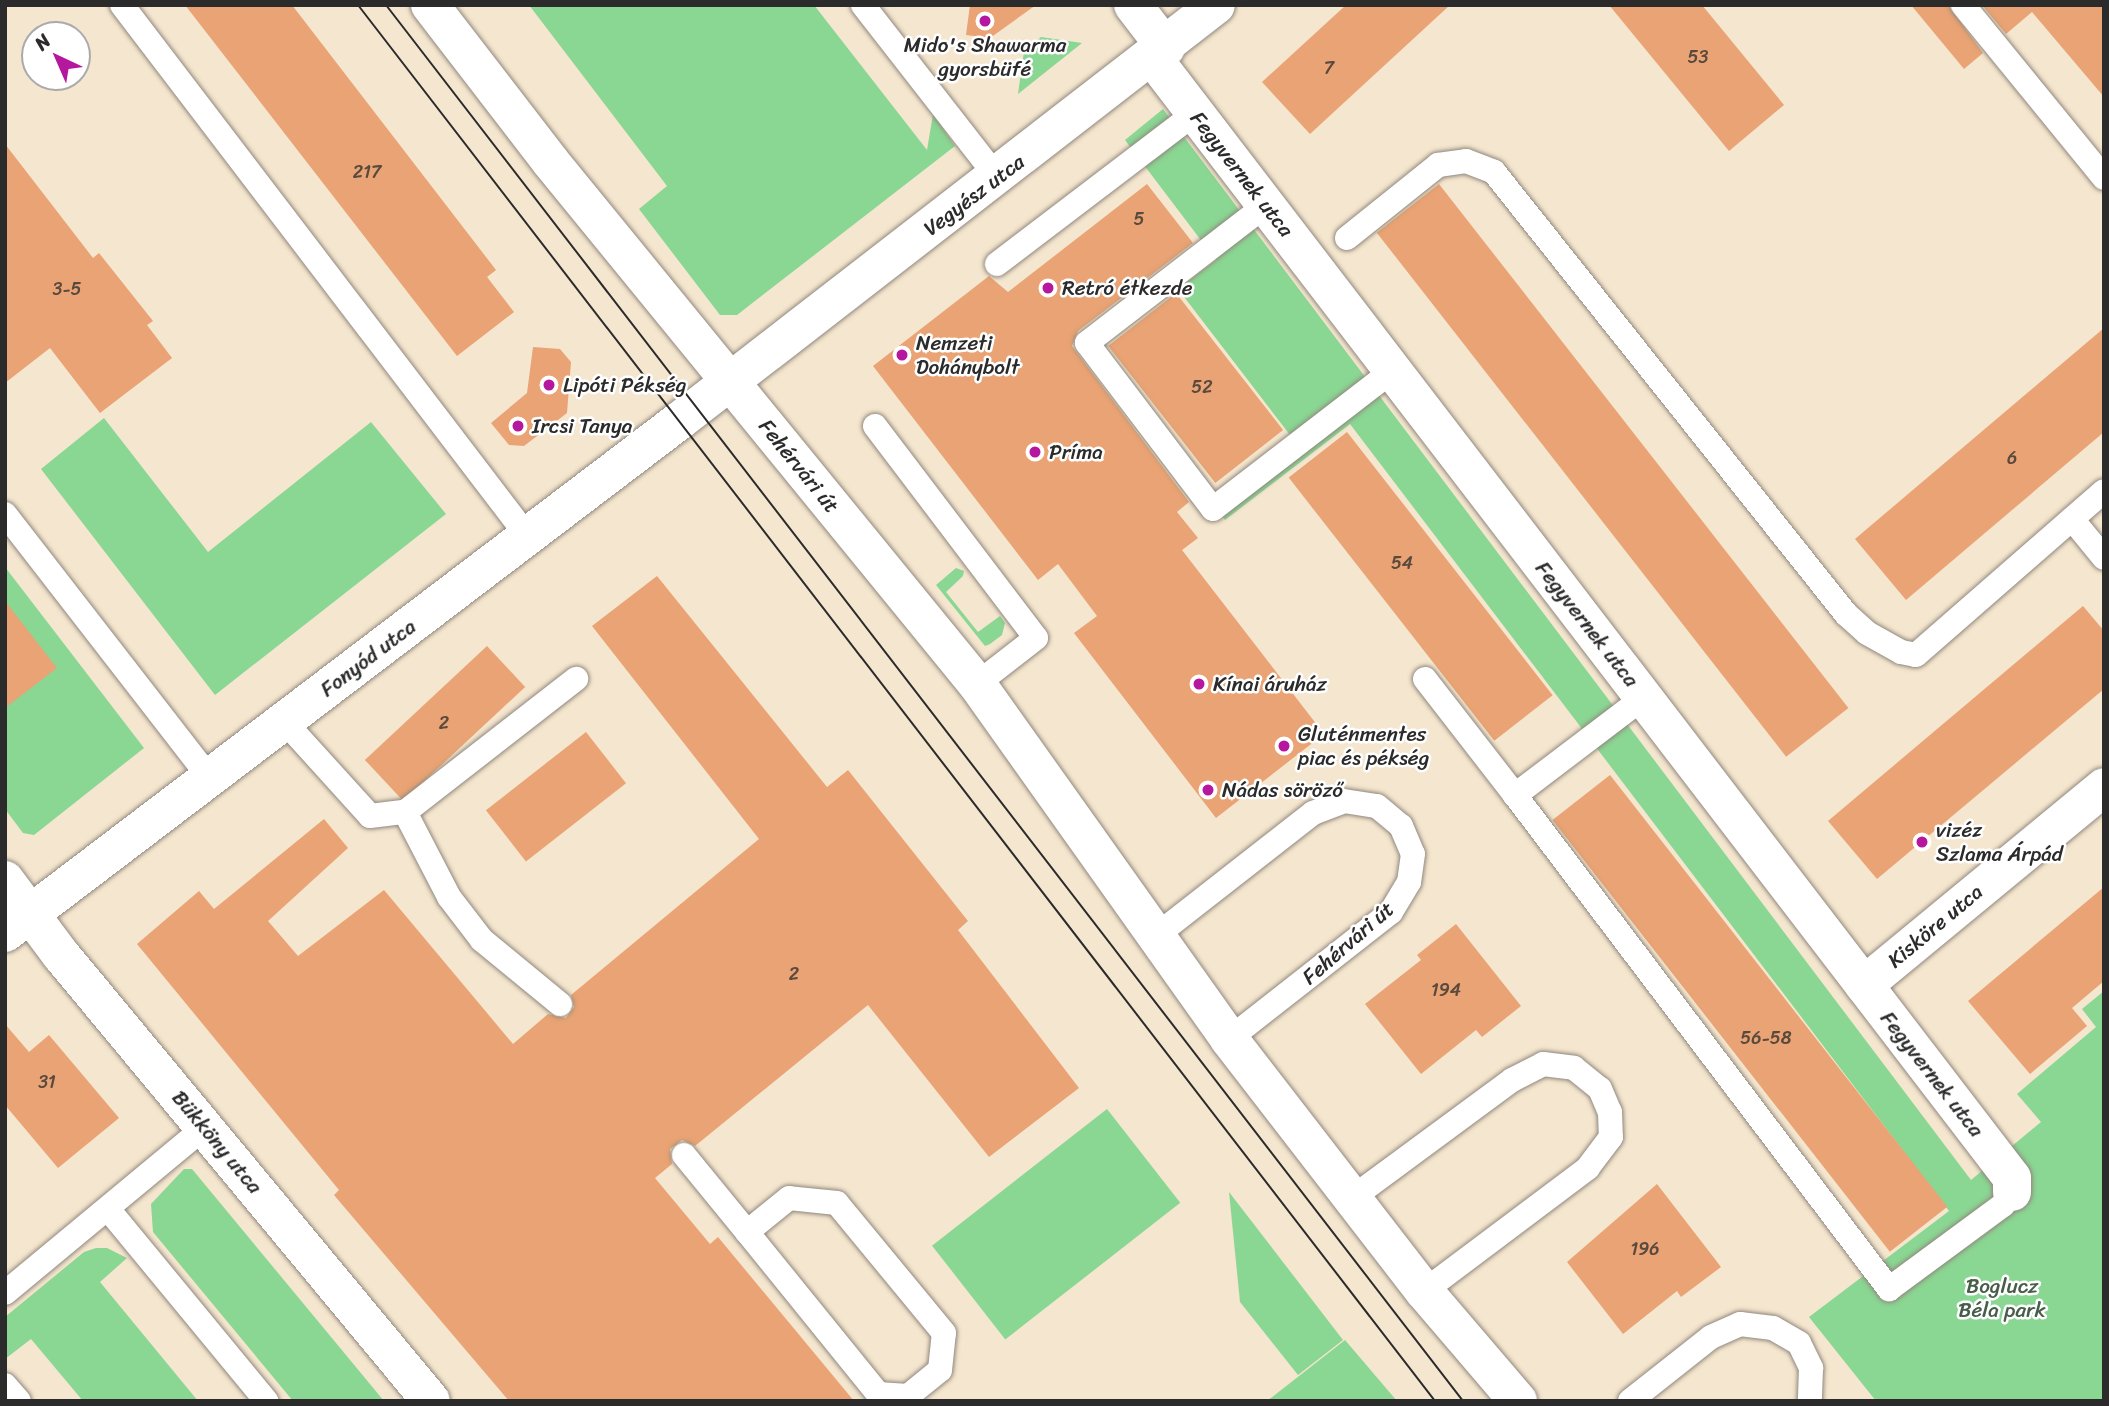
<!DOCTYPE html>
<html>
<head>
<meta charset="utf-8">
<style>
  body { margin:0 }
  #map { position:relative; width:2109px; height:1406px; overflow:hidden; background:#f5e6cf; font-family:Sriracha,sans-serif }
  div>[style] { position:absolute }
  .green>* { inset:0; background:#8ad693; transform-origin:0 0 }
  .building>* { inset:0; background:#e9a374; transform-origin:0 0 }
  .roads { filter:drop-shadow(0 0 2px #90887d) drop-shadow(0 0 2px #90887d) }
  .service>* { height:24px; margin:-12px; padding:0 12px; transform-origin:12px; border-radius:12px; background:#fff }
  .minor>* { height:38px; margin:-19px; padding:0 19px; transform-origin:19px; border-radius:19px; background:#fff }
  .tertiary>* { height:38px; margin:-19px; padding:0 19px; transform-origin:19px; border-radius:19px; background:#fff }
  .tram>* { height:2px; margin:-1px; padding:0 1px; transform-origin:1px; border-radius:1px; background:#2b2b2b }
  .dots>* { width:19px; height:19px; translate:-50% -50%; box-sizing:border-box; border:4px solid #fff; border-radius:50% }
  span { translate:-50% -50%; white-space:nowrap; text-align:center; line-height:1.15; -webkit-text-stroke:5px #fff; paint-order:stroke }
  .number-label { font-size:18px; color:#5a493d }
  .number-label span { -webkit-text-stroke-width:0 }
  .poi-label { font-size:21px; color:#2b2b2b }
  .left { translate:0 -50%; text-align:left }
  .street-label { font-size:21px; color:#2b2b2b }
  .park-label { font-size:21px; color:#485e4a }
  .frame { position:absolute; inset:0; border:7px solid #2b2b2b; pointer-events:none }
  .north { position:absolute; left:21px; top:21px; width:70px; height:70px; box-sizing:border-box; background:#fff; border:2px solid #aaa; border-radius:50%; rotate:316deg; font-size:19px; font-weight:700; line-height:28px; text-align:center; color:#2b2b2b }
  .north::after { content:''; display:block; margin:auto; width:24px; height:32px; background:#b5179e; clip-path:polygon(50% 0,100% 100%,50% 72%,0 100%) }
</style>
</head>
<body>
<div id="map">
  <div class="green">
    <div style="clip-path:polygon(529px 5px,814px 5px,927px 150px,933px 114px,955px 146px,737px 315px,720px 315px,639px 209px,667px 186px)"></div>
    <div style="clip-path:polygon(1041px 37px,1082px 43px,1018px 94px,1024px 51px)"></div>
    <div style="clip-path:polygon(1163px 109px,1971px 1180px,2041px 1122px,2017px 1094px,2096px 1027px,2082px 1009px,2104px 991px,2104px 1401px,1876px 1401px,1809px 1317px,1949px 1211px,1350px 424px,1225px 520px,1209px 498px,1290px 435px,1178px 289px,1216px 260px,1125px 140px)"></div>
    <div style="clip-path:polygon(104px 418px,208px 552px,371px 422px,446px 514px,215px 695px,41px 469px)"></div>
    <div style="clip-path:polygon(5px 567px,144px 748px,34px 835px,23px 833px,5px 809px)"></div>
    <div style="clip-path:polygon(956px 568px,964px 571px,963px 576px,946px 592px,978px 632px,1000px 616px,1005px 623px,1002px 635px,990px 644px,985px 646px,936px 585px)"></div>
    <div style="left:1107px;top:1109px;width:119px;height:222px;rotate:52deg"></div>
    <div style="clip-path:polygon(184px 1169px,192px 1169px,384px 1401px,293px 1401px,153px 1232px,151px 1204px)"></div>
    <div style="clip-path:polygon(1229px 1192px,1343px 1340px,1298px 1375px,1240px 1302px)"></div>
    <div style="clip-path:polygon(96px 1248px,107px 1248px,127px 1258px,100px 1282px,198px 1401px,83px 1401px,31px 1339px,5px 1359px,5px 1317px,84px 1252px)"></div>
    <div style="clip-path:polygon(1345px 1340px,1397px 1401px,1267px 1401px)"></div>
  </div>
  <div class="building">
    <div style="clip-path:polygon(185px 5px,292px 5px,496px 270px,487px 277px,514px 312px,457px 356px)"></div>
    <div style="clip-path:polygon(970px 5px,1036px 5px,990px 38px,966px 35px)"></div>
    <div style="clip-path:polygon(1346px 5px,1450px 5px,1310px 134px,1262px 82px)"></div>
    <div style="clip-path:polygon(1609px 5px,1702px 5px,1784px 105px,1729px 151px)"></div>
    <div style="clip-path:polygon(1911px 5px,1948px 5px,1983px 53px,1964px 69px)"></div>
    <div style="clip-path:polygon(1982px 5px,2104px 5px,2104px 97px,2032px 12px,2006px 34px)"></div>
    <div style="clip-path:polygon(5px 144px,93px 258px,99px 253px,153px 321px,147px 325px,172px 358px,100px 413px,50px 348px,5px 383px)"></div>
    <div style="clip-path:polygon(1147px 184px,1193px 243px,1078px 331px,1072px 346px,1189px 502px,1177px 512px,1198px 538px,1182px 550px,1324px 734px,1216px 818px,1074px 633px,1097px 616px,1058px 564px,1038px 580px,873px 366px,989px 276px,1008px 292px)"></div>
    <div style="left:1439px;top:184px;width:665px;height:79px;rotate:52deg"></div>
    <div style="left:1176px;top:293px;width:174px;height:86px;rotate:52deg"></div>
    <div style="clip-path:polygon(2104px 328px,2104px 432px,1906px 600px,1855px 539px)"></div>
    <div style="clip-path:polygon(533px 347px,560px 349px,571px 362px,567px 413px,524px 446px,509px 445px,491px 423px,527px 393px)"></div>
    <div style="left:1347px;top:432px;width:334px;height:74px;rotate:52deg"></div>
    <div style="clip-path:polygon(657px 576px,827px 787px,848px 770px,968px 921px,958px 930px,1079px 1088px,989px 1157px,868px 1005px,695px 1146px,682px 1140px,670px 1149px,672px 1164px,655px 1178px,710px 1244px,718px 1237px,854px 1401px,509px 1401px,334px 1195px,339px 1190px,137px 944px,199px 891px,214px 909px,324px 819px,348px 848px,268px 921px,298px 956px,384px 890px,513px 1044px,548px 1014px,566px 1018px,574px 1007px,571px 995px,759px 839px,592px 626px)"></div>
    <div style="clip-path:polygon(5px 601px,57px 668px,5px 708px)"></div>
    <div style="clip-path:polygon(2083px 606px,2104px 631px,2104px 689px,1877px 879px,1828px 821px)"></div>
    <div style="left:487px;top:646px;width:56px;height:167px;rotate:47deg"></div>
    <div style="left:586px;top:732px;width:65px;height:127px;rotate:52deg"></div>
    <div style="left:1610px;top:775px;width:548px;height:73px;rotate:52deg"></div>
    <div style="clip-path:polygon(2104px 887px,2104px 981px,2072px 1008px,2087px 1026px,2030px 1074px,1968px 1001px)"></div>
    <div style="clip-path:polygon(1456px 924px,1521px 1006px,1482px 1037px,1476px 1030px,1421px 1074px,1365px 1004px,1421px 960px,1417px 955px)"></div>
    <div style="clip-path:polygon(5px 1024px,29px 1052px,49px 1035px,119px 1118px,58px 1168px,5px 1105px)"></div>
    <div style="clip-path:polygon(1657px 1184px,1721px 1267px,1681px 1297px,1677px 1291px,1623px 1334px,1567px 1262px)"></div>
  </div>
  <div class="roads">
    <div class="service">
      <div style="left:122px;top:5px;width:669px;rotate:52.65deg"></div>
      <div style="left:863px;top:5px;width:218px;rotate:52.1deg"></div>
      <div style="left:1963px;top:5px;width:223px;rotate:50.8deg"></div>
      <div style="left:1266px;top:205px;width:226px;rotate:142.4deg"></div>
      <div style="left:1087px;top:343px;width:208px;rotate:52.8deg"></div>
      <div style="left:1213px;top:509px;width:226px;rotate:-37.6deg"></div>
      <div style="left:1347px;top:238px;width:117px;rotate:-38.7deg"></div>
      <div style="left:1438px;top:165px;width:28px;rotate:-8deg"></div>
      <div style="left:1466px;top:161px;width:30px;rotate:21deg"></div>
      <div style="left:1494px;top:172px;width:565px;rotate:51.47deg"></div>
      <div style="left:1846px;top:614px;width:28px;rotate:42deg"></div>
      <div style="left:1867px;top:633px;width:39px;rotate:29deg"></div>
      <div style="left:1901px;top:652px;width:15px;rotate:11deg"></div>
      <div style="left:1916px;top:655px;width:249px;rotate:-41.1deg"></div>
      <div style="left:997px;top:264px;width:249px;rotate:-37.3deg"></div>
      <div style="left:875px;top:426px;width:266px;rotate:52.8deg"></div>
      <div style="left:1036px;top:638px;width:75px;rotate:142.1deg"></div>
      <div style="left:5px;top:514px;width:333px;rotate:52.2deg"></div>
      <div style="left:2072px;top:519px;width:50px;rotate:50.6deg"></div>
      <div style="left:1425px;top:679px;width:147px;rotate:52.2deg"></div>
      <div style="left:1643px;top:698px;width:161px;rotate:142.8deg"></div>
      <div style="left:1515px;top:795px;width:620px;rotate:52.87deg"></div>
      <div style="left:1889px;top:1289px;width:142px;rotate:-36.4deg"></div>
      <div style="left:2003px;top:1205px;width:16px;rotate:-55deg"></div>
      <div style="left:284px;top:721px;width:128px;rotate:47.8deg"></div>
      <div style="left:370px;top:816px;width:35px;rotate:-7deg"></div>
      <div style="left:405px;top:812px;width:96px;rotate:62.6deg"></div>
      <div style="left:449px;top:897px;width:54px;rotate:52.5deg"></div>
      <div style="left:482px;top:940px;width:101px;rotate:39.4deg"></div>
      <div style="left:405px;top:812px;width:217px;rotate:-37.9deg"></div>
      <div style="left:1153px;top:938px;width:203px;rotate:-38deg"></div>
      <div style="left:1313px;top:813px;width:33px;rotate:-21deg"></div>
      <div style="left:1344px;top:801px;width:33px;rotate:9deg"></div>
      <div style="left:1377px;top:806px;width:31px;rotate:40deg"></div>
      <div style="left:1401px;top:826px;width:30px;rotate:67deg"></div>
      <div style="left:1413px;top:854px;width:28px;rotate:98deg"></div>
      <div style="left:1409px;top:882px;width:35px;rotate:121deg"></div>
      <div style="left:1391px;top:912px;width:206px;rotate:141.9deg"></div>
      <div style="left:684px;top:1155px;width:99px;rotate:50.7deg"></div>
      <div style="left:747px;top:1232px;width:208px;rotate:51deg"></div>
      <div style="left:878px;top:1394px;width:30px;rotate:4deg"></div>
      <div style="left:908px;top:1396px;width:41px;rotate:-39.1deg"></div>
      <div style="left:940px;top:1370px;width:37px;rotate:-84deg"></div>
      <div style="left:944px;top:1333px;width:168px;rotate:-129.5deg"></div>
      <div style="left:837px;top:1203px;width:48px;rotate:-174.1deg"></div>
      <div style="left:789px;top:1198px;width:54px;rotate:141deg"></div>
      <div style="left:1352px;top:1198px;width:199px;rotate:-36.4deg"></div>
      <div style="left:1512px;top:1080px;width:35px;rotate:-27deg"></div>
      <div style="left:1543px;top:1064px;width:31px;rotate:7deg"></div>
      <div style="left:1574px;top:1068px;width:33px;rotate:39deg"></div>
      <div style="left:1600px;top:1089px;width:25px;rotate:67deg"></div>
      <div style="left:1610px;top:1112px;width:25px;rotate:88deg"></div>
      <div style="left:1611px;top:1137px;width:39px;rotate:127deg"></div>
      <div style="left:1588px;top:1168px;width:205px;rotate:143.1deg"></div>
      <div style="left:108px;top:1209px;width:249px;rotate:50.5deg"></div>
      <div style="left:5px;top:1293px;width:260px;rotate:-39.7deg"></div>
      <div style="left:5px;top:1385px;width:21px;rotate:49deg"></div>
      <div style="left:1630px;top:1401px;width:103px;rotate:-38.3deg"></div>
      <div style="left:1711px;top:1337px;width:32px;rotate:-24deg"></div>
      <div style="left:1740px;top:1324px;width:33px;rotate:7deg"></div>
      <div style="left:1773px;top:1328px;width:30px;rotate:30deg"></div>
      <div style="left:1799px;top:1343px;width:28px;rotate:64deg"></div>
      <div style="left:1811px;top:1368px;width:33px;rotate:92deg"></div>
    </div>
    <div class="minor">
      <div style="left:1133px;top:5px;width:54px;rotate:52.5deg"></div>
      <div style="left:1153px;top:58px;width:1411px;rotate:52.51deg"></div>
      <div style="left:2012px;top:1178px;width:14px;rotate:90deg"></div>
      <div style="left:5px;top:880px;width:94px;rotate:53.3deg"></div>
      <div style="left:61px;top:955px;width:579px;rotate:50.32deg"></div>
      <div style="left:5px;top:933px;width:846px;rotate:-37.22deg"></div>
      <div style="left:679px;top:421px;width:679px;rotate:-37.76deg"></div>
      <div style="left:1864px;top:985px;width:311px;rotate:-39.5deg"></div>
    </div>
    <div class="tertiary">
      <div style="left:430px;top:5px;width:197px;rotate:52.4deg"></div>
      <div style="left:550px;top:161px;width:675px;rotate:50.77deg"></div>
      <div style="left:977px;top:684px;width:435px;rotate:54.6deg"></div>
      <div style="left:1229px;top:1039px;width:319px;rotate:52.3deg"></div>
      <div style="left:1424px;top:1291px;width:145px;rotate:49.5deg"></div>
    </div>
  </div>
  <div class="tram">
    <div style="left:358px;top:5px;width:1763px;rotate:52.35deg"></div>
    <div style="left:386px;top:5px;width:1763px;rotate:52.35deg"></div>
  </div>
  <div class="dots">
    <div style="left:985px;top:21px;background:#b5179e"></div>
    <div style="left:1048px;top:288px;background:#b5179e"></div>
    <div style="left:902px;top:355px;background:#b5179e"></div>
    <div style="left:549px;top:385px;background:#b5179e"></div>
    <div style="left:518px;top:426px;background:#b5179e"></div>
    <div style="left:1035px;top:452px;background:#b5179e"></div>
    <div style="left:1199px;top:684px;background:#b5179e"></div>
    <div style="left:1284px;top:746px;background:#b5179e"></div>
    <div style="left:1208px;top:790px;background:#b5179e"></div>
    <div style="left:1922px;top:842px;background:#b5179e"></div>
  </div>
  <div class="number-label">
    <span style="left:1698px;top:57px">53</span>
    <span style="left:1329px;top:68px">7</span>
    <span style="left:367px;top:172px">217</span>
    <span style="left:1139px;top:219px">5</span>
    <span style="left:67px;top:289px">3-5</span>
    <span style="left:1202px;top:387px">52</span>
    <span style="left:2012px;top:458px">6</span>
    <span style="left:1402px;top:563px">54</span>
    <span style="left:444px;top:723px">2</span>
    <span style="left:794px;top:974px">2</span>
    <span style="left:1446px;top:990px">194</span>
    <span style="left:1766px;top:1038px">56-58</span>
    <span style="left:47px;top:1082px">31</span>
    <span style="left:1645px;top:1249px">196</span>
  </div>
  <div class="poi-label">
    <span style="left:985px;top:57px">Mido's Shawarma<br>gyorsbüfé</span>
    <span class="left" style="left:1062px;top:288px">Retró étkezde</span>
    <span class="left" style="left:916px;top:355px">Nemzeti<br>Dohánybolt</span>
    <span class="left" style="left:563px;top:385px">Lipóti Pékség</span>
    <span class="left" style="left:532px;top:426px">Ircsi Tanya</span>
    <span class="left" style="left:1049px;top:452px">Príma</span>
    <span class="left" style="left:1213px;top:684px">Kínai áruház</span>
    <span class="left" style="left:1298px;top:746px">Gluténmentes<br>piac és pékség</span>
    <span class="left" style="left:1222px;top:790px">Nádas söröző</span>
    <span class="left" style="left:1936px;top:842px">vizéz<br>Szlama Árpád</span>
  </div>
  <div class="street-label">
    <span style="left:1242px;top:174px;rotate:52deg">Fegyvernek utca</span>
    <span style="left:974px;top:195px;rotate:-37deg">Vegyész utca</span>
    <span style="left:799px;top:466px;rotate:51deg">Fehérvári út</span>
    <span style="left:1587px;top:624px;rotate:52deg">Fegyvernek utca</span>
    <span style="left:368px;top:658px;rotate:-37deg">Fonyód utca</span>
    <span style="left:1935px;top:926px;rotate:-40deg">Kisköre utca</span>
    <span style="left:1348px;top:943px;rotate:-41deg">Fehérvári út</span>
    <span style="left:1932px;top:1074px;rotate:52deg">Fegyvernek utca</span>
    <span style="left:217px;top:1142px;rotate:50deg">Bükköny utca</span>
  </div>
  <div class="park-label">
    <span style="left:2002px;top:1298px">Boglucz<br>Béla park</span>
  </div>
  <div class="frame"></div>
  <div class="north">N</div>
</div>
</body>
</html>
